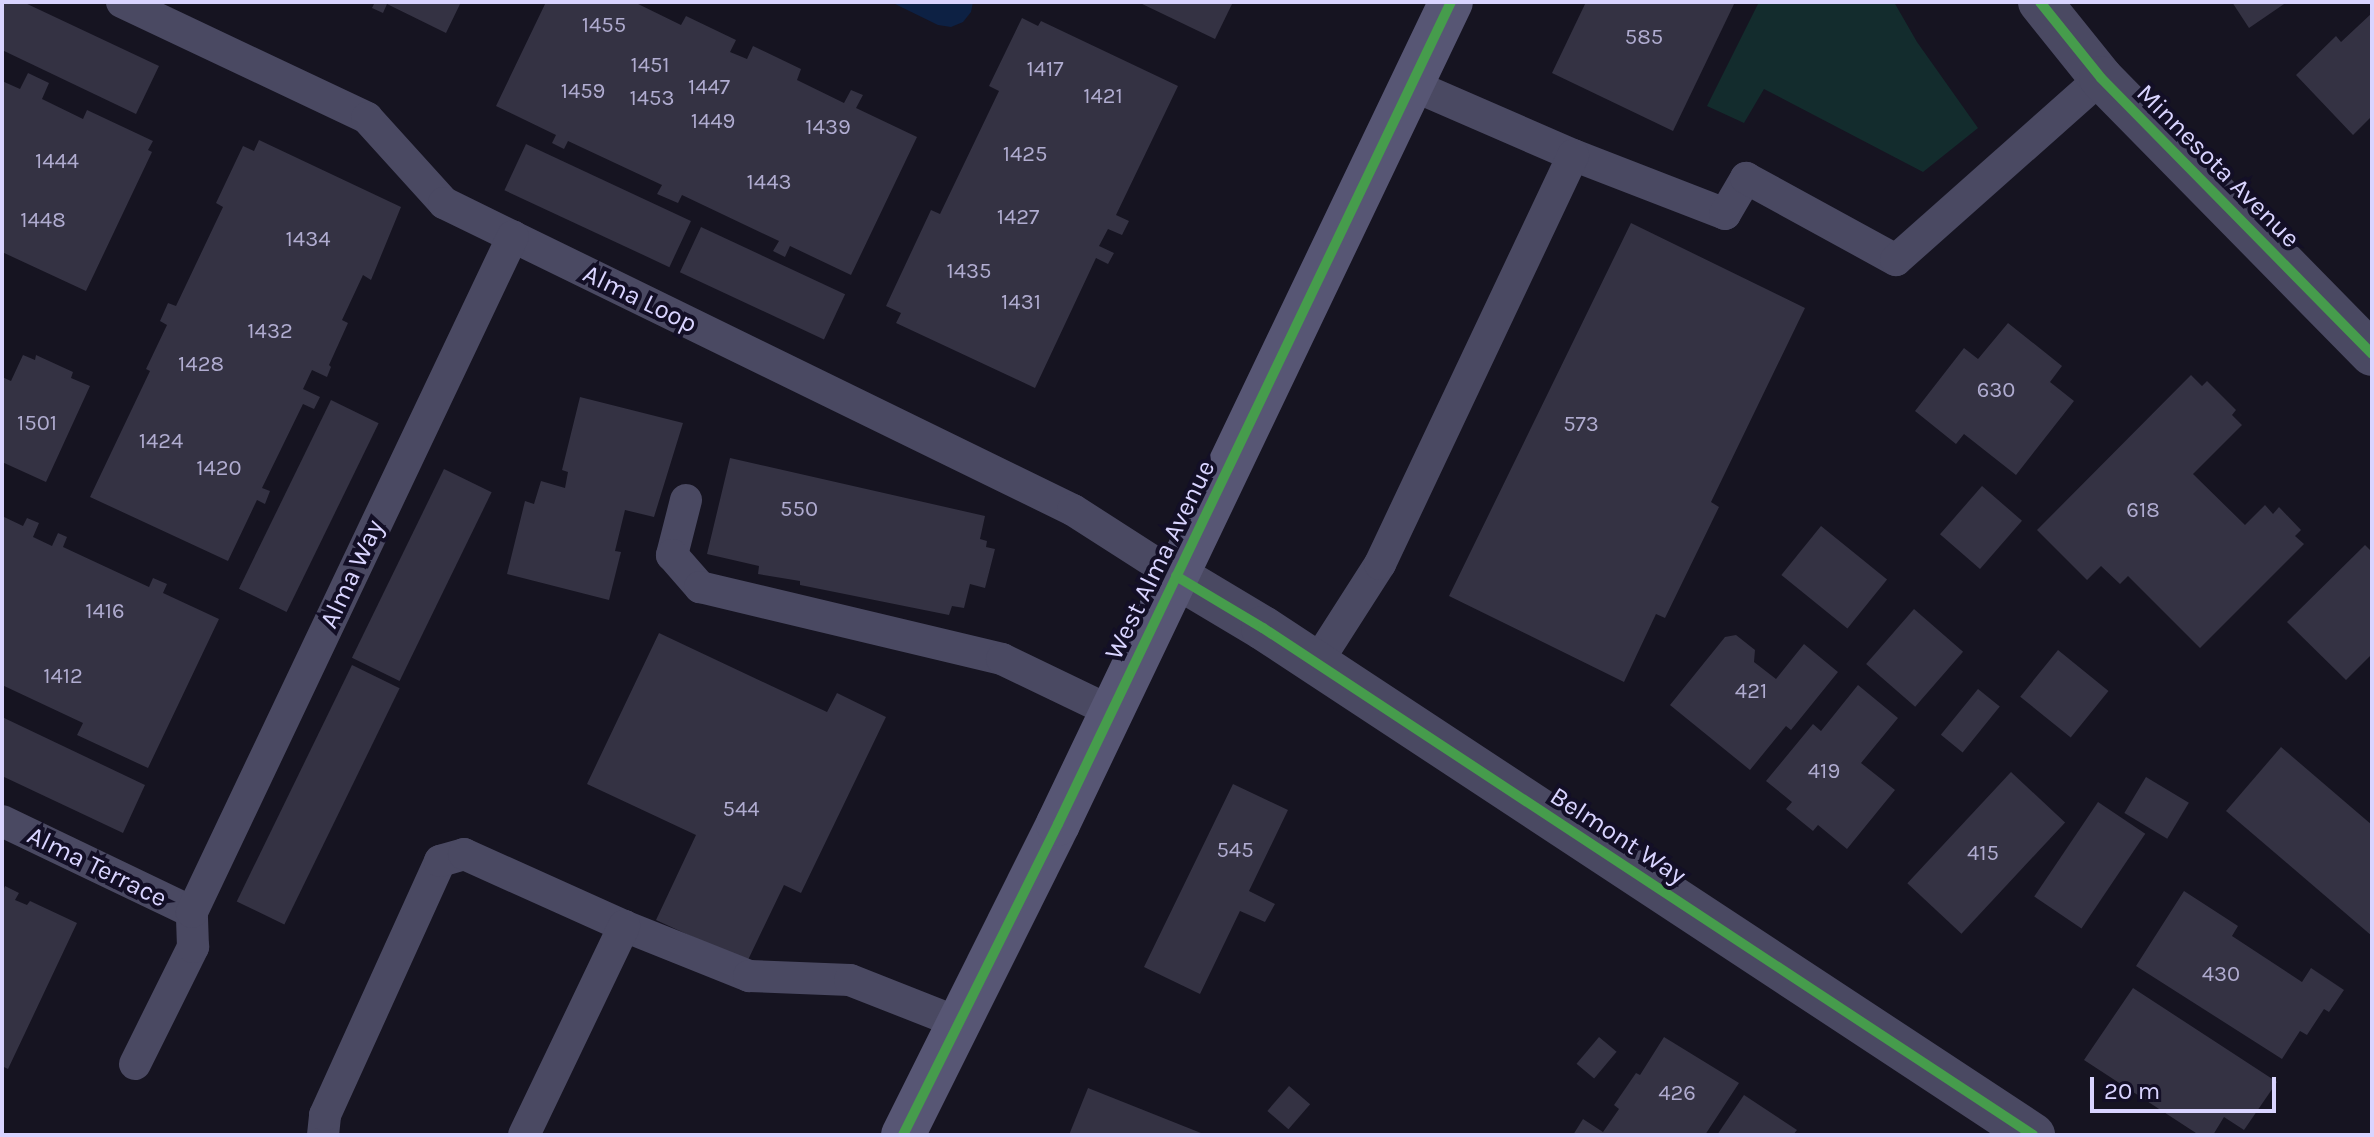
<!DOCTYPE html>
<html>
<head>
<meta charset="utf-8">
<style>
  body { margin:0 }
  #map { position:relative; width:2374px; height:1137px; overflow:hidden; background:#161421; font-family:Karla,sans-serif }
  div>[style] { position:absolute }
  .green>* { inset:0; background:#132c2d }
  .water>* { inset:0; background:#0d2144 }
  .building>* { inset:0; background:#343243; transform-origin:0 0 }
  .service>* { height:32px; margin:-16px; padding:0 16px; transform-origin:16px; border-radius:16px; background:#4a4962 }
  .minor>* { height:44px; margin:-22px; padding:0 22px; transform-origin:22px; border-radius:22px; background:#4a4962 }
  .secondary>* { height:44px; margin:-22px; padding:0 22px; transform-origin:22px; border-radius:22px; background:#575674 }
  .cycleway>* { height:10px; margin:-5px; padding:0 5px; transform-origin:5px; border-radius:5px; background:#469c4c }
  span { translate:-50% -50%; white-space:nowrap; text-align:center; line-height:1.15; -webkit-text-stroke:8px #130f26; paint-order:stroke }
  .number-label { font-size:22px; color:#b0acd0 }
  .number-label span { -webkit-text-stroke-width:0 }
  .street-label { font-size:26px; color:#d9d4ff }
  .frame { position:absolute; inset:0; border:4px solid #d9d4ff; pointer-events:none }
  .scale { position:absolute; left:2090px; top:1077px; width:186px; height:36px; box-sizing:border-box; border:4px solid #d9d4ff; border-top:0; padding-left:10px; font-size:24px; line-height:28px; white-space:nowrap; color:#d9d4ff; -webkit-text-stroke:6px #130f26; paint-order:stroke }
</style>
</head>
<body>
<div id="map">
  <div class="green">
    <div style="clip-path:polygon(1759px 2px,1894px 2px,1917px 42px,1978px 128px,1923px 172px,1764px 89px,1744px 123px,1707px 106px)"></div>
  </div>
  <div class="water">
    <div style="clip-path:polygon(891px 2px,973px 2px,971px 12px,963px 22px,951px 27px,938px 25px)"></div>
  </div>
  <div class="building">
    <div style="clip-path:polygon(2px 2px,23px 2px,159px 66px,136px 114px,2px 50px)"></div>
    <div style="clip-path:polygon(375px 2px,461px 2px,446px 33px,387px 4px,383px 13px,372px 8px)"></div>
    <div style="clip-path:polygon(546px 2px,634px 2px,681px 25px,686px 16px,736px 40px,730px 52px,747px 59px,753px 46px,801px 69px,797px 80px,844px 103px,851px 90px,863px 95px,856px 108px,917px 137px,851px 275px,790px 246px,785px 257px,773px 251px,779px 241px,682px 195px,678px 203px,657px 194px,662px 185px,568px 141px,564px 149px,552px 143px,556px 135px,496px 106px)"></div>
    <div style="clip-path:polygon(1138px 2px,1233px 2px,1215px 39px)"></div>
    <div style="clip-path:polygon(1586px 2px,1735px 2px,1673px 131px,1552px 73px)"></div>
    <div style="clip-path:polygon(2232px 2px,2287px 2px,2249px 28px)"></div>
    <div style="clip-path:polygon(2372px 13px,2372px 116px,2353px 135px,2296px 75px,2336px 36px,2341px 42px)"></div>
    <div style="clip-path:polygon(1022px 18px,1038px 26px,1041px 21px,1178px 86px,1116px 215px,1129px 221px,1122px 235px,1108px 229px,1099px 246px,1114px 253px,1108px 264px,1096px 258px,1035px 388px,896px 323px,901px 313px,886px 306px,931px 210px,940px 214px,999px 91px,989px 86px)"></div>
    <div style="clip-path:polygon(28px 73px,49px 83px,42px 99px,83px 119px,87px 110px,153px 141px,148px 150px,152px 152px,86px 291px,2px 252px,2px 81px,20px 89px)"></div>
    <div style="clip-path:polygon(259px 140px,401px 207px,371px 280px,363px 275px,342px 320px,348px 323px,329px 365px,331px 367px,327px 377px,312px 370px,303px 389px,320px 397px,314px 409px,303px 404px,262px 488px,270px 491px,265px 504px,257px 500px,228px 561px,90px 497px,150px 371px,146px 369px,167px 325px,160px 321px,168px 303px,176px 306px,223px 207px,216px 203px,243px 146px,254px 151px)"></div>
    <div style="left:526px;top:144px;width:182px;height:51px;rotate:25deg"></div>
    <div style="clip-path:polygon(1631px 223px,1805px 308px,1711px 502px,1719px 507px,1665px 618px,1656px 614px,1624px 682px,1449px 596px)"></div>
    <div style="left:701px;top:227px;width:159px;height:50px;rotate:25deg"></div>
    <div style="clip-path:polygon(2008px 323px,2062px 366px,2050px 382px,2074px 401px,2016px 475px,1964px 434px,1956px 444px,1915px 411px,1964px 348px,1978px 359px)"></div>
    <div style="clip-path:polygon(23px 355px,35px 360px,36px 355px,73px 372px,71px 378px,90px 386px,46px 482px,2px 462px,2px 377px,11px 381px)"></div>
    <div style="clip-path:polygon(2191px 375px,2202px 386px,2207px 381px,2236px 410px,2232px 415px,2242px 425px,2193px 474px,2245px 525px,2265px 505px,2273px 514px,2279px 507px,2301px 530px,2295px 536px,2304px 544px,2200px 648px,2128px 576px,2120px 584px,2101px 566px,2087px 580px,2037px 530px)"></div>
    <div style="clip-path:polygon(580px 397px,683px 423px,654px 517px,625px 510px,615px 551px,621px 552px,609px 600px,507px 574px,525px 501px,534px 504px,541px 481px,565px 488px,568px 472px,562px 470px)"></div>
    <div style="left:331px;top:400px;width:53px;height:210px;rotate:26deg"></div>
    <div style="clip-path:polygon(730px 458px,985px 516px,980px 539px,987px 541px,986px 547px,995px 549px,985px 588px,970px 584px,964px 608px,952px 606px,949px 615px,800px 585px,800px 581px,758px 574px,759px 566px,707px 554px)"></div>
    <div style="left:444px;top:469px;width:53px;height:210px;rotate:26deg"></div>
    <div style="left:1982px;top:486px;width:53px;height:64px;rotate:41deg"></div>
    <div style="clip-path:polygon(2px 516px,23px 526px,27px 518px,39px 523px,33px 537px,52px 546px,58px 533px,67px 537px,63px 547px,149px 587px,153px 578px,167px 584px,163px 593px,219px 619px,148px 768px,77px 735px,83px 723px,2px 685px)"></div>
    <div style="left:1821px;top:526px;width:85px;height:63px;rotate:39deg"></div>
    <div style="clip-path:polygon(2365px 545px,2372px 552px,2372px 654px,2346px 680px,2287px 622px)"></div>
    <div style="left:1914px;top:609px;width:65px;height:73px;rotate:41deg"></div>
    <div style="clip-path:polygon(659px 633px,827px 712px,837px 693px,886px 717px,801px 893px,784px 885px,747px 962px,656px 920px,696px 835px,587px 784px)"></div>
    <div style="clip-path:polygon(1736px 635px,1755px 650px,1754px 662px,1776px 679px,1804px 644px,1838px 672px,1791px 730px,1786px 726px,1750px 770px,1670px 705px,1725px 637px)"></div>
    <div style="left:2058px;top:650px;width:65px;height:60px;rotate:39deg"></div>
    <div style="left:352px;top:665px;width:53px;height:263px;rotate:26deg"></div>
    <div style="clip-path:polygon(1858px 685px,1898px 718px,1861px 763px,1895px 790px,1847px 849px,1818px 825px,1813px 831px,1786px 809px,1792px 802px,1766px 781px,1813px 724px,1821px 731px)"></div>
    <div style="left:1978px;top:689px;width:28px;height:59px;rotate:39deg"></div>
    <div style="clip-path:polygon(2px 717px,145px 785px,123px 833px,2px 776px)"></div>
    <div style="clip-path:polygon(2281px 747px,2372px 825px,2372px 936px,2226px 811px)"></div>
    <div style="left:2011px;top:772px;width:74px;height:152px;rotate:43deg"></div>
    <div style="left:2146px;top:777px;width:50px;height:42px;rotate:31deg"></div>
    <div style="clip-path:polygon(1233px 784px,1288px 810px,1249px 891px,1275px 904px,1265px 922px,1240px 911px,1200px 994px,1144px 967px)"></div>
    <div style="left:2098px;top:802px;width:57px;height:114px;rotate:34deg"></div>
    <div style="clip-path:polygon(5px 886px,19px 893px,15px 900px,27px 905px,30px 901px,77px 923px,8px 1069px,2px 1066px,2px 894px)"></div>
    <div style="clip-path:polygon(2184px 891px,2238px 926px,2232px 936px,2302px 982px,2311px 968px,2344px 990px,2329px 1012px,2324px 1009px,2307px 1035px,2300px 1031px,2282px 1059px,2136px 966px)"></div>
    <div style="clip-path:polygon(2133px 988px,2277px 1082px,2244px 1130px,2224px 1117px,2213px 1135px,2199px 1135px,2084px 1060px)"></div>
    <div style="left:1599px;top:1037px;width:23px;height:35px;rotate:40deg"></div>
    <div style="clip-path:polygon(1664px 1037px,1739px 1083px,1705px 1135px,1573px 1135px,1583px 1119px,1603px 1132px,1619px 1109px,1614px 1105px,1636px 1073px,1640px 1075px)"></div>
    <div style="left:1289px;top:1086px;width:28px;height:33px;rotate:41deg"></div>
    <div style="clip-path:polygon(1088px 1088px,1206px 1135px,1069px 1135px)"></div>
    <div style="clip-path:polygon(1744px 1095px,1797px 1130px,1793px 1135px,1717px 1135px)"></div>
  </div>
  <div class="service">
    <div style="left:122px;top:2px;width:271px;rotate:25.3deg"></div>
    <div style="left:367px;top:118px;width:115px;rotate:47.8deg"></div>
    <div style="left:444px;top:203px;width:700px;rotate:26.02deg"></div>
    <div style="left:1073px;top:510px;width:122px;rotate:32.7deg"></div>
    <div style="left:1412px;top:85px;width:176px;rotate:23.5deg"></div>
    <div style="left:1573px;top:155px;width:163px;rotate:21.2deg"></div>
    <div style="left:1725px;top:214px;width:42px;rotate:-59.7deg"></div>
    <div style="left:1746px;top:178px;width:171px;rotate:28.7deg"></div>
    <div style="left:1896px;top:260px;width:274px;rotate:-41.6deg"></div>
    <div style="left:686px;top:500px;width:57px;rotate:104.3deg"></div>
    <div style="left:672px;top:555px;width:43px;rotate:48.8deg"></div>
    <div style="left:700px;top:587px;width:310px;rotate:13.4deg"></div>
    <div style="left:1002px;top:659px;width:122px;rotate:25.7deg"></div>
    <div style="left:1316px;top:664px;width:119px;rotate:-57.4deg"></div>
    <div style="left:1380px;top:564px;width:452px;rotate:-64.7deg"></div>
    <div style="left:2px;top:821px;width:211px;rotate:25.6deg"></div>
    <div style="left:135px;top:1064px;width:131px;rotate:-63.6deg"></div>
    <div style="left:193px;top:947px;width:35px;rotate:-92deg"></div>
    <div style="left:192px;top:912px;width:748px;rotate:-64.6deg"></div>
    <div style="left:323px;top:1135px;width:20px;rotate:-84deg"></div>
    <div style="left:325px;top:1115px;width:279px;rotate:-65.6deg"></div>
    <div style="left:440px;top:861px;width:25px;rotate:-16deg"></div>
    <div style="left:464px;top:854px;width:175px;rotate:24.2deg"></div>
    <div style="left:624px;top:926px;width:135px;rotate:21.8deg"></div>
    <div style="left:749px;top:976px;width:101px;rotate:2.3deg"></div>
    <div style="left:850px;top:980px;width:117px;rotate:21.5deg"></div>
    <div style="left:524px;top:1135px;width:232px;rotate:-64.4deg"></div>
  </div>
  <div class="minor">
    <div style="left:2040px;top:2px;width:97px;rotate:51.2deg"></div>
    <div style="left:2101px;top:78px;width:387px;rotate:45.5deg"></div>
    <div style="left:1176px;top:576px;width:101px;rotate:30.9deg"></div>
    <div style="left:1263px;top:628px;width:922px;rotate:33.36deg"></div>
  </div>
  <div class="secondary">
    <div style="left:903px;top:1135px;width:347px;rotate:-63.5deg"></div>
    <div style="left:1058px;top:824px;width:911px;rotate:-64.45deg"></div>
  </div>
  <div class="cycleway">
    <div style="left:2040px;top:2px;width:97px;rotate:51.2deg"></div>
    <div style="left:2101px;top:78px;width:387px;rotate:45.5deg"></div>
    <div style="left:1176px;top:576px;width:101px;rotate:30.9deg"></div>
    <div style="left:1263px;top:628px;width:922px;rotate:33.36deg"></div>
    <div style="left:903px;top:1135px;width:347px;rotate:-63.5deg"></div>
    <div style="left:1058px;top:824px;width:911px;rotate:-64.45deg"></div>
  </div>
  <div class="number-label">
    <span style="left:604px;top:26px">1455</span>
    <span style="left:1644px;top:38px">585</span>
    <span style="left:650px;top:66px">1451</span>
    <span style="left:1045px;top:70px">1417</span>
    <span style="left:709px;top:88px">1447</span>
    <span style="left:583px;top:92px">1459</span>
    <span style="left:1103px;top:97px">1421</span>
    <span style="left:652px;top:99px">1453</span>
    <span style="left:713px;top:122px">1449</span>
    <span style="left:828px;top:128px">1439</span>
    <span style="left:1025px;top:155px">1425</span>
    <span style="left:57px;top:162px">1444</span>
    <span style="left:769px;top:183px">1443</span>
    <span style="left:1018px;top:218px">1427</span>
    <span style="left:43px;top:221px">1448</span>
    <span style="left:308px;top:240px">1434</span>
    <span style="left:969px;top:272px">1435</span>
    <span style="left:1021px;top:303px">1431</span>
    <span style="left:270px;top:332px">1432</span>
    <span style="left:201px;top:365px">1428</span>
    <span style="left:1996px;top:391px">630</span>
    <span style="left:37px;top:424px">1501</span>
    <span style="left:1581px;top:425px">573</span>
    <span style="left:161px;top:442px">1424</span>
    <span style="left:219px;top:469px">1420</span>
    <span style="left:799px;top:510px">550</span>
    <span style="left:2143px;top:511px">618</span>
    <span style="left:105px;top:612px">1416</span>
    <span style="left:63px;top:677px">1412</span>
    <span style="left:1751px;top:692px">421</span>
    <span style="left:1824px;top:772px">419</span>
    <span style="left:741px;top:810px">544</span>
    <span style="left:1235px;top:851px">545</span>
    <span style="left:1983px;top:854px">415</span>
    <span style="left:2221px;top:975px">430</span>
    <span style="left:1677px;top:1094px">426</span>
  </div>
  <div class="street-label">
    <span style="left:2218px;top:166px;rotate:45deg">Minnesota Avenue</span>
    <span style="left:640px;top:299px;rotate:26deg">Alma Loop</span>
    <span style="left:1160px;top:560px;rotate:-64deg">West Alma Avenue</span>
    <span style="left:352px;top:574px;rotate:-65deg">Alma Way</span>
    <span style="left:1618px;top:836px;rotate:33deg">Belmont Way</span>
    <span style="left:97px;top:867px;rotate:26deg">Alma Terrace</span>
  </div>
  <div class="frame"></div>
  <div class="scale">20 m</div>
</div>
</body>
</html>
